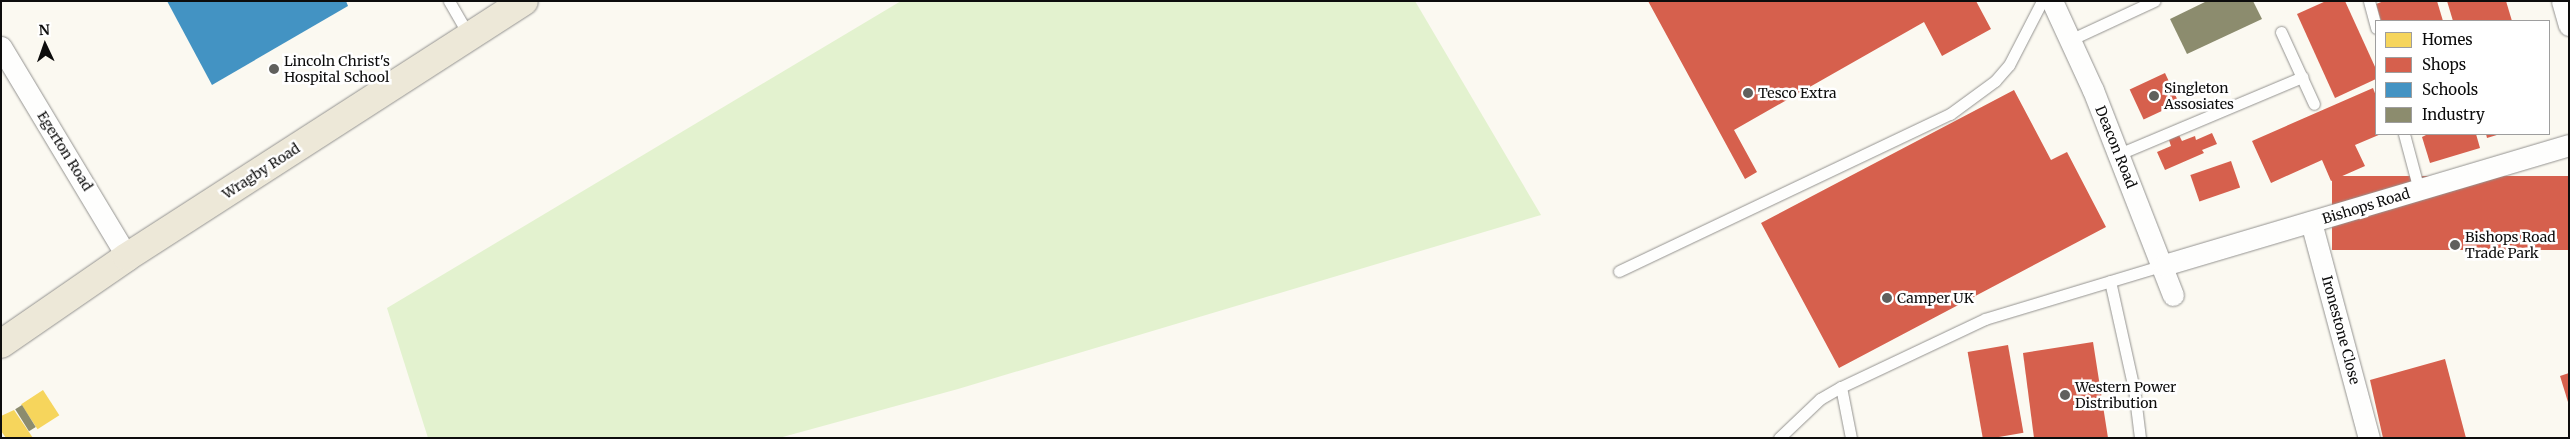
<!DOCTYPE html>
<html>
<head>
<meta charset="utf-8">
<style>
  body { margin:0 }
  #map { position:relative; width:2570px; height:439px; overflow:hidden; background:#fbf9f1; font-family:Merriweather,serif }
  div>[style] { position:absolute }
  .green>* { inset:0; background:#e3f2cf }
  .homes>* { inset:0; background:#f6d55c; transform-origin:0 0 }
  .shops>* { inset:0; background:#d6604d; transform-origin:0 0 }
  .schools>* { inset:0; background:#4393c3 }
  .industry>* { inset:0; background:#8c8c6e; transform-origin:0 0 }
  .roads { filter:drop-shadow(0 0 1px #949390) drop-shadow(0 0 1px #949390) }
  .service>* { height:11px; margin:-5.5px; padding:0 5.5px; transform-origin:5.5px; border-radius:5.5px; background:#fefefd }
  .minor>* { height:21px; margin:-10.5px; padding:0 10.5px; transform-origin:10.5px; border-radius:10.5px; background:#fefefd }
  .primary>* { height:28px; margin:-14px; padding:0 14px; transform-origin:14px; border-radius:14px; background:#ede8d8 }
  .dots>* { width:14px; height:14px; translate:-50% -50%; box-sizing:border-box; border:2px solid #fff; border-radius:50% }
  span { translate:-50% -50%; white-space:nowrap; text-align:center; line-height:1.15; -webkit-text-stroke:5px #fff; paint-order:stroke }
  .poi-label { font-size:14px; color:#0d0d0d }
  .left { translate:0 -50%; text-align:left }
  .street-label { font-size:14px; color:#0d0d0d }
  .frame { position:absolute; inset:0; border:2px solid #0d0d0d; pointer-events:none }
  .legend { position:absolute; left:2375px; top:20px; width:175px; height:115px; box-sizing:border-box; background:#fff; border:1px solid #9e9e9e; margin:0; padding:6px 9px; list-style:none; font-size:15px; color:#0d0d0d }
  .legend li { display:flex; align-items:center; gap:10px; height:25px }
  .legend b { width:25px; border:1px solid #9e9e9e }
  .north { position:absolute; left:20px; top:20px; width:50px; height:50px; -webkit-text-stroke:4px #fff; paint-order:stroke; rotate:357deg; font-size:14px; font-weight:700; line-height:20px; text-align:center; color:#0d0d0d }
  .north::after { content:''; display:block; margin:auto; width:18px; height:22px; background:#0d0d0d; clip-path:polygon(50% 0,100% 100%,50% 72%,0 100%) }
</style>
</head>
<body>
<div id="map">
  <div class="green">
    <div style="clip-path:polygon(901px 1px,1415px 1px,1541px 215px,958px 389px,779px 438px,428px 438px,387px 308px)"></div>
  </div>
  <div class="homes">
    <div style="left:43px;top:390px;width:30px;height:26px;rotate:57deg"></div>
    <div style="clip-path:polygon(14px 410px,33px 438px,6px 438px,1px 431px,1px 416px)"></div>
  </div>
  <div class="shops">
    <div style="clip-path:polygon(1648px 1px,1976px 1px,1991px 29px,1942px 56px,1924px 22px,1734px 130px,1757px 172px,1745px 179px)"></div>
    <div style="clip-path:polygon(2326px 1px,2345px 1px,2376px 69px,2376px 79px,2335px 98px,2297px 14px)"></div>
    <div style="clip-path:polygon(2384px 1px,2437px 1px,2443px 21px,2381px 21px,2376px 4px)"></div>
    <div style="clip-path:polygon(2447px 1px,2506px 1px,2512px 21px,2453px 21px)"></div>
    <div style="left:2165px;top:73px;width:33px;height:39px;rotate:65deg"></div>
    <div style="clip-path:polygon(2373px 88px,2376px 96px,2376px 134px,2381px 134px,2355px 145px,2365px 166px,2331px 181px,2322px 160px,2271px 183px,2252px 141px)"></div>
    <div style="clip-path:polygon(2014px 90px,2051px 160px,2067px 152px,2106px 227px,1839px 368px,1761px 223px)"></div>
    <div style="clip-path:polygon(2212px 133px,2217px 144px,2202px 150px,2204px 153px,2165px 170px,2157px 152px,2171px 146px,2169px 140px,2179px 135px,2182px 141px,2195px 136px,2196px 140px)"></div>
    <div style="clip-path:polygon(2428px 134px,2476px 134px,2480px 148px,2430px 163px,2422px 137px)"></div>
    <div style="clip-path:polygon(2486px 134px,2500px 134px,2487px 138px)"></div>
    <div style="left:2231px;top:161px;width:28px;height:43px;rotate:71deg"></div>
    <div style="left:2569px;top:176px;width:74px;height:237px;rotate:90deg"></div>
    <div style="clip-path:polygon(2093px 342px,2108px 438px,2034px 438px,2023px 353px)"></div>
    <div style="left:2008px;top:345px;width:89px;height:41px;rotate:80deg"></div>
    <div style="clip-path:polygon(2445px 359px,2466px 438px,2383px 438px,2370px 380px)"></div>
    <div style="clip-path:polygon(2569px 373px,2569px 402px,2568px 402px,2560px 376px)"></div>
  </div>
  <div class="schools">
    <div style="clip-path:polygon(167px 1px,346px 1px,348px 6px,212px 85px)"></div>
  </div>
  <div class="industry">
    <div style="clip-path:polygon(2207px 1px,2253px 1px,2262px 19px,2187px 54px,2170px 19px)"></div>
    <div style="left:22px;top:405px;width:26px;height:8px;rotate:58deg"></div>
  </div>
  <div class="roads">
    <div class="service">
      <div style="left:449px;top:1px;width:39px;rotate:60deg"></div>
      <div style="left:2369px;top:1px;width:28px;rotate:75deg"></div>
      <div style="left:2281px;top:32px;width:79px;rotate:65.4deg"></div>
      <div style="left:2070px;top:40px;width:93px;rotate:-24.9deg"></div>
      <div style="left:2404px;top:134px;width:58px;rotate:75deg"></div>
      <div style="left:2119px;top:154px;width:199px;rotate:-22.8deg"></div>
      <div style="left:1619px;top:271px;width:366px;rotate:-25.4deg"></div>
      <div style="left:1950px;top:114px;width:56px;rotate:-36.3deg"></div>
      <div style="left:1995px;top:81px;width:21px;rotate:-49deg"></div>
      <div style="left:2009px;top:65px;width:72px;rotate:-62.7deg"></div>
      <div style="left:2110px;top:281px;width:111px;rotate:77.5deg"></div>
      <div style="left:2134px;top:389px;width:49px;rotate:83deg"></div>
      <div style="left:1841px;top:387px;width:52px;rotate:78.9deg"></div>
      <div style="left:1779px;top:438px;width:57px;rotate:-43.6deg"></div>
      <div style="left:1820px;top:399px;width:24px;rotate:-30deg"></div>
      <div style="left:1841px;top:387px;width:159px;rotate:-25.3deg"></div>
      <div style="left:1985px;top:319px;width:187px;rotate:-16.8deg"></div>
    </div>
    <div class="minor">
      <div style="left:2052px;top:1px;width:98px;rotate:65.3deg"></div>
      <div style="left:2093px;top:90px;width:220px;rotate:68.7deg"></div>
      <div style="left:2562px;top:1px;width:25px;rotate:74deg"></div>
      <div style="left:1px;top:47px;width:245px;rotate:59deg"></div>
      <div style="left:2311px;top:222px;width:224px;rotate:75deg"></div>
      <div style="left:2164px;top:265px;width:422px;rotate:-16.5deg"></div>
    </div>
    <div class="primary">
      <div style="left:1px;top:344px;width:153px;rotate:-34.6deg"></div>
      <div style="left:127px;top:257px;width:472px;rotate:-32.8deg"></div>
    </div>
  </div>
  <div class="dots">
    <div style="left:274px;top:69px;background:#60605d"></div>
    <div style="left:1748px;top:93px;background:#60605d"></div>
    <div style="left:2154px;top:96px;background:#60605d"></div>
    <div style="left:2455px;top:245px;background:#60605d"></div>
    <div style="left:1887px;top:298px;background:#60605d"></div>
    <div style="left:2065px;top:395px;background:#60605d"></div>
  </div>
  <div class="poi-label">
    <span class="left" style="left:284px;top:69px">Lincoln Christ's<br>Hospital School</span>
    <span class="left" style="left:2164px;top:96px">Singleton<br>Assosiates</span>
    <span class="left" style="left:1758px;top:93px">Tesco Extra</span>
    <span class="left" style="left:2465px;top:245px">Bishops Road<br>Trade Park</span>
    <span class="left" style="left:1897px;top:298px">Camper UK</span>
    <span class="left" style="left:2075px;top:395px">Western Power<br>Distribution</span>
  </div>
  <div class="street-label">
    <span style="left:2116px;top:147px;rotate:68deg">Deacon Road</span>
    <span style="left:65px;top:151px;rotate:58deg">Egerton Road</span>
    <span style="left:261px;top:171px;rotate:-33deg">Wragby Road</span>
    <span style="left:2366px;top:206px;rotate:-17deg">Bishops Road</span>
    <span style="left:2341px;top:330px;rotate:75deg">Ironestone Close</span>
  </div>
  <div class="frame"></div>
  <ul class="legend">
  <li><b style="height:14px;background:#f6d55c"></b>Homes</li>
  <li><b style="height:14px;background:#d6604d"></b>Shops</li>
  <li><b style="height:14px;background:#4393c3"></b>Schools</li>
  <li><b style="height:14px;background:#8c8c6e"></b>Industry</li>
  </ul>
  <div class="north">N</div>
</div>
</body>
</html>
